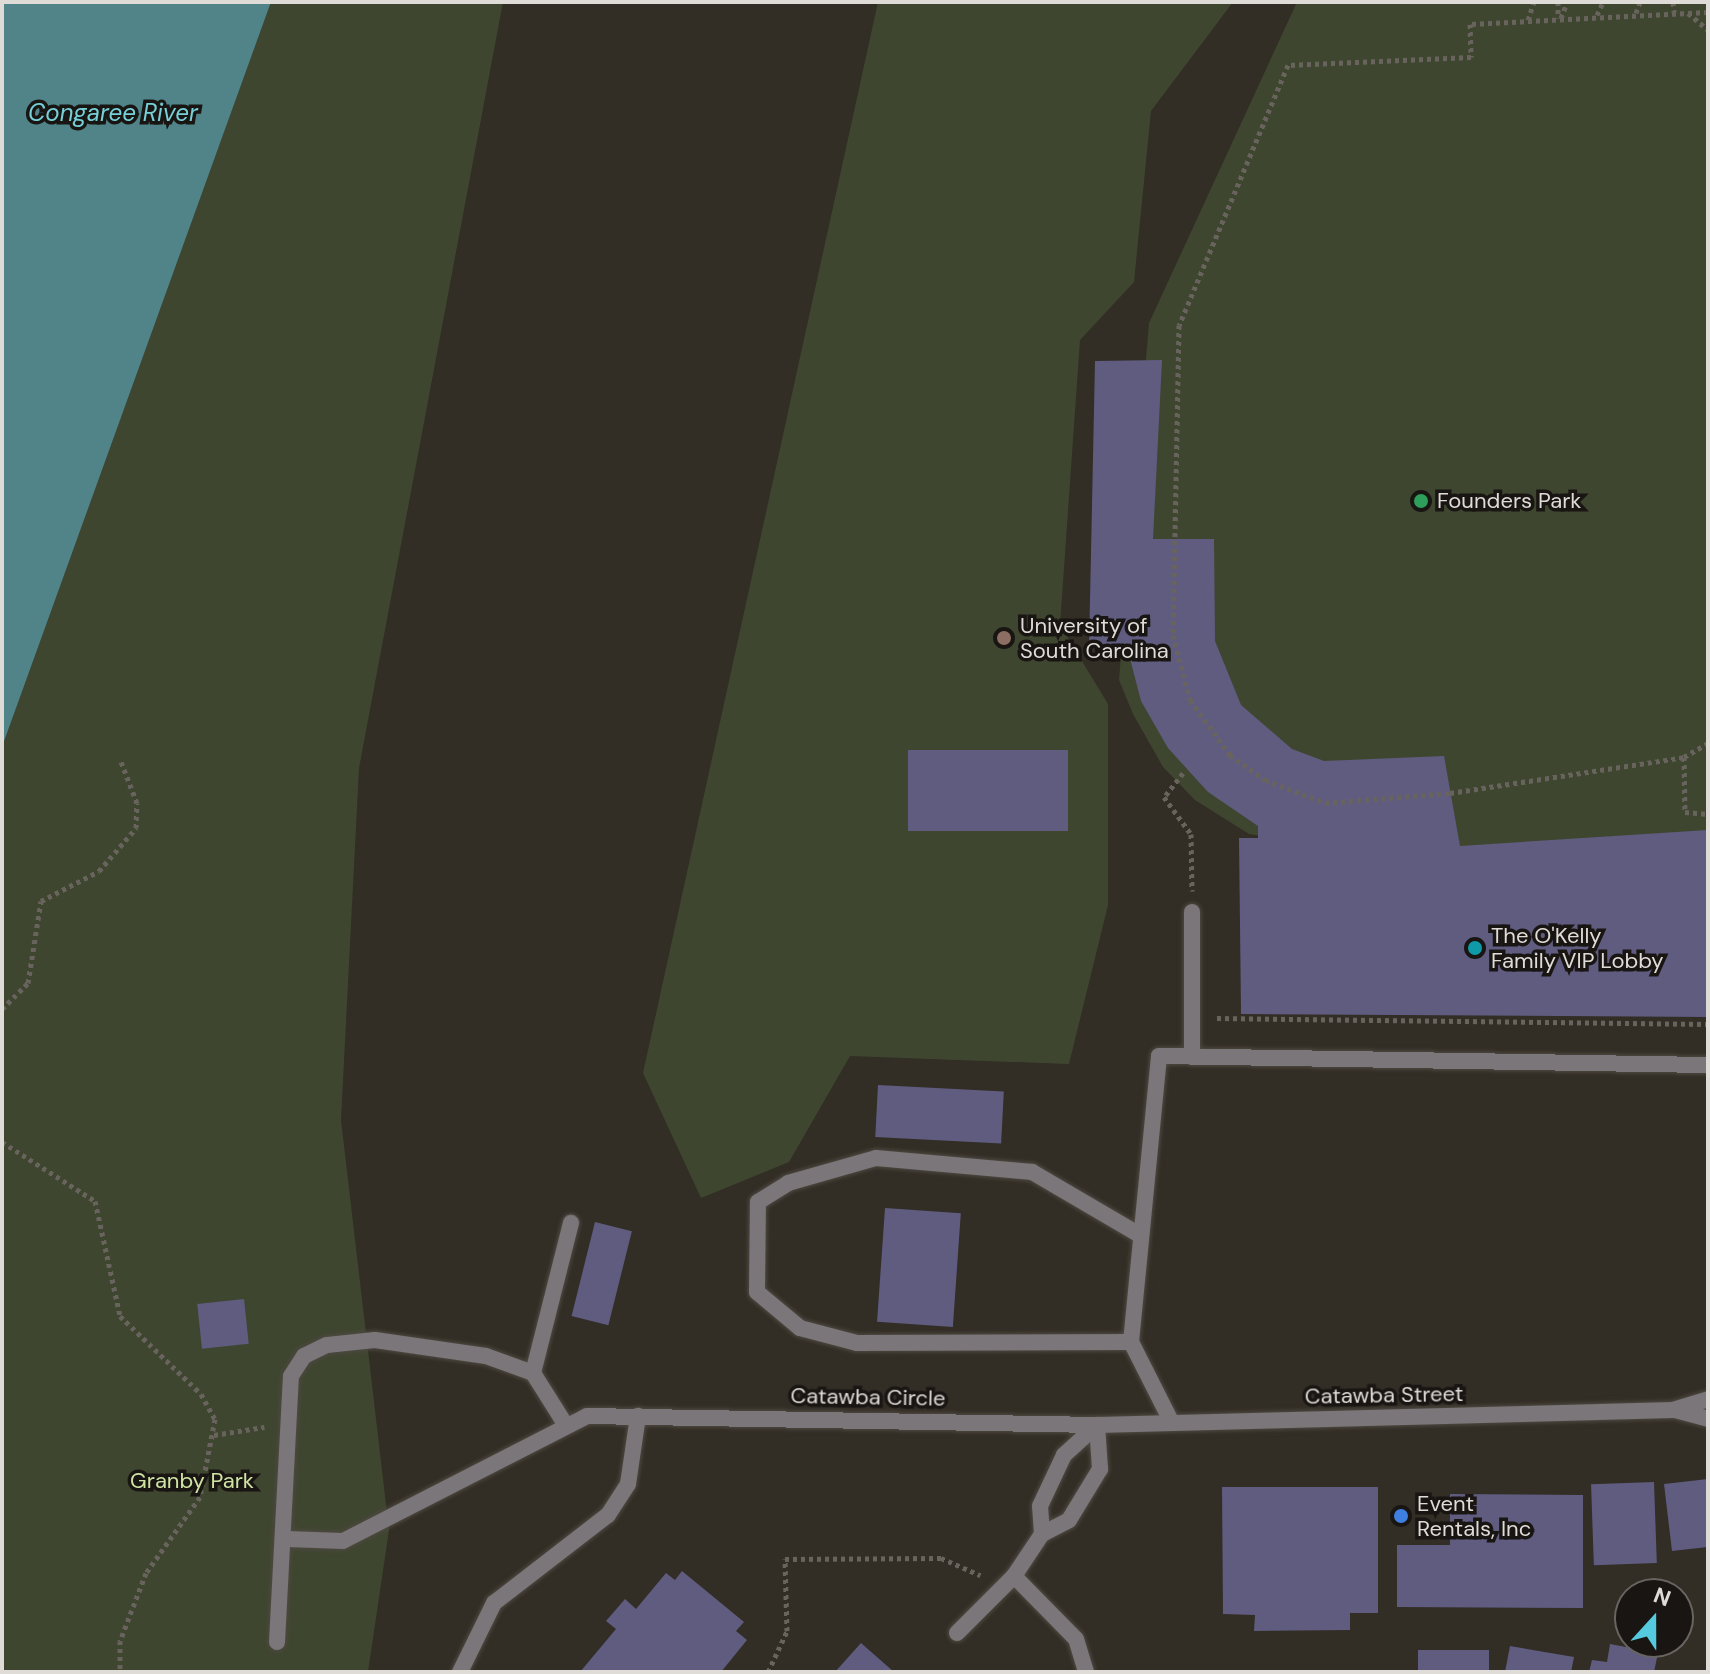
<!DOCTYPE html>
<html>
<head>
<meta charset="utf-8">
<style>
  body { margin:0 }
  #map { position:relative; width:1710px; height:1674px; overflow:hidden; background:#322d25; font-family:"DM Sans",sans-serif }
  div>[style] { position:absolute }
  .green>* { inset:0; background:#3f4630 }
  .water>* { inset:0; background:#508489 }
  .building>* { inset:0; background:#5f5c80; transform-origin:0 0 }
  .path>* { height:5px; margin-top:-2.5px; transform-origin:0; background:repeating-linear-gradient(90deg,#68645d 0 4px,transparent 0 8px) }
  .roads { filter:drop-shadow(0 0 2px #4e4941) drop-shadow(0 0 2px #4e4941) }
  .lane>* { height:16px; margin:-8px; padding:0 8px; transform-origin:8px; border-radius:8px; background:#7b7679 }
  .street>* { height:16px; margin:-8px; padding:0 8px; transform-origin:8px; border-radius:8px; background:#7b7679 }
  .dots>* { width:22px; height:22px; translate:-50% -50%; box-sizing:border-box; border:4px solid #181512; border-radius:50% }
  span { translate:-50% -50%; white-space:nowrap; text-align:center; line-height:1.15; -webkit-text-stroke:7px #181512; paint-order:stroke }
  .poi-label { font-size:22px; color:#dfdbd7 }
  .left { translate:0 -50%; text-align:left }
  .street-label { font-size:22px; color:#dfdbd7 }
  .park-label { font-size:22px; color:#cfe3a3 }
  .water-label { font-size:24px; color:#76d0d8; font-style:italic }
  .frame { position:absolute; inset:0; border:4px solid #dfdbd7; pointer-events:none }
  .north { position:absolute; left:1614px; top:1578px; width:80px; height:80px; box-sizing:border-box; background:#181512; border:2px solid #686461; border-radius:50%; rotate:21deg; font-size:22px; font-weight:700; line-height:32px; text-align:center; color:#dfdbd7 }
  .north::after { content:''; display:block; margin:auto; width:28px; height:36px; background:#55cadf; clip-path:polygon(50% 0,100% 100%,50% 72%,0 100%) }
</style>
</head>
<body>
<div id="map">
  <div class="green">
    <div style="clip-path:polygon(271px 2px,503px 2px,359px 768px,341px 1120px,389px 1530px,368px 1672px,2px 1672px,2px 747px)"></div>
    <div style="clip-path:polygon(878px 2px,1233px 2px,1151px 111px,1134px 282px,1080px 340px,1060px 625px,1108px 704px,1108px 905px,1069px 1064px,850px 1056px,789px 1162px,701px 1198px,643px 1073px)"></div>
    <div style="clip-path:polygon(1297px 2px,1708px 2px,1708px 852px,1359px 851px,1249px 834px,1195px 800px,1163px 767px,1133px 714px,1119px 680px,1149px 323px)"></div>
  </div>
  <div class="water">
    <div style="clip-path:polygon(2px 2px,271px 2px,2px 747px)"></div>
  </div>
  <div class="building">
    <div style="clip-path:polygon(1162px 360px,1153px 539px,1214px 539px,1215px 641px,1241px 705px,1292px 749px,1324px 761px,1444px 756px,1460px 846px,1708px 830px,1708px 1017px,1241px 1014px,1239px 838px,1258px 838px,1258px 826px,1208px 792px,1168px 748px,1141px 701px,1127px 647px,1089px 648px,1095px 361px)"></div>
    <div style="left:908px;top:750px;width:160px;height:81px"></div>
    <div style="left:878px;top:1085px;width:126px;height:52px;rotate:3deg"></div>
    <div style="left:885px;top:1208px;width:76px;height:114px;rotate:4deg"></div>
    <div style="left:595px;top:1222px;width:38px;height:97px;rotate:14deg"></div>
    <div style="left:244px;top:1299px;width:45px;height:47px;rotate:84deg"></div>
    <div style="clip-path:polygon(1708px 1479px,1708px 1547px,1672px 1551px,1664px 1484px)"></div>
    <div style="left:1654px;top:1482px;width:81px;height:63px;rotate:88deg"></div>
    <div style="clip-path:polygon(1222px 1487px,1378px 1487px,1378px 1613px,1350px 1613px,1350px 1630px,1254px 1631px,1255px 1615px,1223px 1614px)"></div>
    <div style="clip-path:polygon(1450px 1494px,1583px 1495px,1583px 1608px,1397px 1607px,1397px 1545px,1450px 1545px)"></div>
    <div style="clip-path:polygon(682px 1571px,744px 1622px,736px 1631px,747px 1640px,721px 1672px,580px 1672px,616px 1629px,606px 1621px,625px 1599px,636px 1609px,666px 1573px,675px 1580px)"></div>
    <div style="clip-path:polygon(861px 1643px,894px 1672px,835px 1672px)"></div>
    <div style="clip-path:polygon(1610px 1644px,1658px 1653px,1654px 1672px,1589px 1672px,1592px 1660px,1607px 1662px)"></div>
    <div style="clip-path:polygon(1510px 1646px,1574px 1657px,1571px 1672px,1505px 1672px)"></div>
    <div style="left:1418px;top:1650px;width:71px;height:22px"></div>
  </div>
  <div class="path">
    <div style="left:1558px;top:2px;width:16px;rotate:90deg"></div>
    <div style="left:1673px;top:2px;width:10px;rotate:84deg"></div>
    <div style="left:1708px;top:12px;width:238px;rotate:177.1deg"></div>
    <div style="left:1470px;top:24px;width:33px;rotate:88deg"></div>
    <div style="left:1471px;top:57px;width:183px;rotate:177.5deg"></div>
    <div style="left:1288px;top:65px;width:282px;rotate:112.7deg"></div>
    <div style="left:1179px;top:325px;width:310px;rotate:91.1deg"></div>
    <div style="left:1173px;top:635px;width:67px;rotate:75.3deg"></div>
    <div style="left:1190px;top:700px;width:68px;rotate:54deg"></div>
    <div style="left:1230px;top:755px;width:43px;rotate:35.5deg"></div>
    <div style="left:1265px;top:780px;width:64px;rotate:21deg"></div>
    <div style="left:1325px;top:803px;width:125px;rotate:-4.6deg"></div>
    <div style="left:1450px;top:793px;width:237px;rotate:-8.7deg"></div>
    <div style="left:1684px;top:757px;width:28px;rotate:-30deg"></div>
    <div style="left:1636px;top:13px;width:12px;rotate:-70deg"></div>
    <div style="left:1688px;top:13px;width:26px;rotate:40deg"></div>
    <div style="left:1597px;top:15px;width:14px;rotate:-65deg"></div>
    <div style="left:1561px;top:18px;width:17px;rotate:-69deg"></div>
    <div style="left:1528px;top:20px;width:19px;rotate:-72deg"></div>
    <div style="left:1684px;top:757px;width:55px;rotate:89deg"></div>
    <div style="left:1685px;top:812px;width:23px;rotate:5deg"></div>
    <div style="left:1183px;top:773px;width:31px;rotate:128deg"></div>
    <div style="left:1164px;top:797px;width:46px;rotate:53.9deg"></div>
    <div style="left:1191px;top:834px;width:57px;rotate:89deg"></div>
    <div style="left:2px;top:1009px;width:37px;rotate:-45deg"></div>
    <div style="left:28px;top:983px;width:83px;rotate:-81deg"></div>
    <div style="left:41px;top:901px;width:65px;rotate:-27.3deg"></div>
    <div style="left:99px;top:871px;width:57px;rotate:-49.3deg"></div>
    <div style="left:136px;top:828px;width:25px;rotate:-88deg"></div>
    <div style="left:137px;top:803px;width:47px;rotate:-111.1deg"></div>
    <div style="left:1217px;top:1018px;width:491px;rotate:0.7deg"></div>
    <div style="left:2px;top:1142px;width:110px;rotate:32.4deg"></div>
    <div style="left:95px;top:1201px;width:118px;rotate:77.7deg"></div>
    <div style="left:120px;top:1316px;width:112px;rotate:43.9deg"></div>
    <div style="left:201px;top:1394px;width:29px;rotate:61deg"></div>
    <div style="left:215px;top:1419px;width:79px;rotate:100.9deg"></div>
    <div style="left:200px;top:1497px;width:93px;rotate:125.4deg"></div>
    <div style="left:146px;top:1573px;width:73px;rotate:110.9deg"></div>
    <div style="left:120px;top:1641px;width:31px;rotate:90deg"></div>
    <div style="left:214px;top:1435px;width:51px;rotate:-9.1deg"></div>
    <div style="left:768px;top:1672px;width:45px;rotate:-65.1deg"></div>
    <div style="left:787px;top:1631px;width:72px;rotate:-91.6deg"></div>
    <div style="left:785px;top:1559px;width:156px;rotate:-0.4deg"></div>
    <div style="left:941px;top:1558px;width:43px;rotate:23.6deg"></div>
  </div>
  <div class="roads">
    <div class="lane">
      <div style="left:1192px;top:912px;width:145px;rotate:90deg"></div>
      <div style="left:1131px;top:1342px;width:274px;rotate:179.8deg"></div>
      <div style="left:857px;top:1343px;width:59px;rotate:-165.3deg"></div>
      <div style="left:800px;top:1328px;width:56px;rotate:-140.1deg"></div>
      <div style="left:757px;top:1292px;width:90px;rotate:-89.4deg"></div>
      <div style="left:758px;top:1202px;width:36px;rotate:-32deg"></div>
      <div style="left:788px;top:1183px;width:91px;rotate:-15.9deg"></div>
      <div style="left:876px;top:1158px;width:157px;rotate:5.1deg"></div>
      <div style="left:1032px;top:1172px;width:123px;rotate:30.3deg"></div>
      <div style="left:533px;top:1373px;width:155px;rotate:-75.8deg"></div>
      <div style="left:1172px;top:1423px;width:91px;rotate:-116.8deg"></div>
      <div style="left:1131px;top:1342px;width:287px;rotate:-84.4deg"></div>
      <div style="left:1159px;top:1056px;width:549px;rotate:0.94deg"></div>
      <div style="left:1042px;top:1534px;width:28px;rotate:-94deg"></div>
      <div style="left:1040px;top:1506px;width:56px;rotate:-64.8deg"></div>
      <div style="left:1064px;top:1455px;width:45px;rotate:-42.3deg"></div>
      <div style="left:287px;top:1539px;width:56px;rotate:2deg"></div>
      <div style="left:343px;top:1541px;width:274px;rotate:-27.1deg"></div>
      <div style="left:587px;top:1416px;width:510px;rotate:1.01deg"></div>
      <div style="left:1014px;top:1576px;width:88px;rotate:45.5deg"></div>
      <div style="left:1076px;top:1639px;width:34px;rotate:73deg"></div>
      <div style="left:957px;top:1633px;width:81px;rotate:-45deg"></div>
      <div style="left:1014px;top:1576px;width:50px;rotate:-56.3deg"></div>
      <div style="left:1042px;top:1534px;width:30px;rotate:-27deg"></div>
      <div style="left:1069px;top:1520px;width:60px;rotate:-58.7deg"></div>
      <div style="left:1100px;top:1469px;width:44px;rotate:-93.9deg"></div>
      <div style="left:277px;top:1642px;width:266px;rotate:-87deg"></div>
      <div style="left:291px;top:1376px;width:24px;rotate:-57deg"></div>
      <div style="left:304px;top:1356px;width:25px;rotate:-26deg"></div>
      <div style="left:327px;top:1345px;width:48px;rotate:-5.9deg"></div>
      <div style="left:375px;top:1340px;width:112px;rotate:8.2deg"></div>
      <div style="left:486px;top:1356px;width:50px;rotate:19.9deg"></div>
      <div style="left:533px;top:1373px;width:60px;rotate:57.9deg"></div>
      <div style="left:460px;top:1672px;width:77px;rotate:-63.8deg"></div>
      <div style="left:494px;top:1603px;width:144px;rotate:-37.7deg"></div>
      <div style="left:608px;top:1515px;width:37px;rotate:-57deg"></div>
      <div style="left:628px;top:1484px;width:69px;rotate:-81.6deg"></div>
    </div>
    <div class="street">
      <div style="left:1675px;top:1410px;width:34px;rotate:15deg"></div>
      <div style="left:1097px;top:1425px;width:576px;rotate:-1.49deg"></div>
      <div style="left:1673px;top:1410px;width:37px;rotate:-17deg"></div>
    </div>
  </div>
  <div class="dots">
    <div style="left:1421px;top:501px;background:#2e9e5b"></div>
    <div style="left:1004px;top:638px;background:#8d6e63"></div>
    <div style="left:1475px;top:948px;background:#0f9aa8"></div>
    <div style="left:1401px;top:1516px;background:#3f7fe0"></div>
  </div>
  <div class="poi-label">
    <span class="left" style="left:1437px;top:501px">Founders Park</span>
    <span class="left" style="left:1020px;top:638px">University of<br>South Carolina</span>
    <span class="left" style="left:1491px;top:948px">The O'Kelly<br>Family VIP Lobby</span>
    <span class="left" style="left:1417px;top:1516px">Event<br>Rentals, Inc</span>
  </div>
  <div class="street-label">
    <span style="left:1384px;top:1395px;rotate:-1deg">Catawba Street</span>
    <span style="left:868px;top:1397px;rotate:1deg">Catawba Circle</span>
  </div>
  <div class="park-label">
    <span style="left:192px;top:1481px">Granby Park</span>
  </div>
  <div class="water-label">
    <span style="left:113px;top:113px">Congaree River</span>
  </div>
  <div class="frame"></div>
  <div class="north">N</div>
</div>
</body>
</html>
